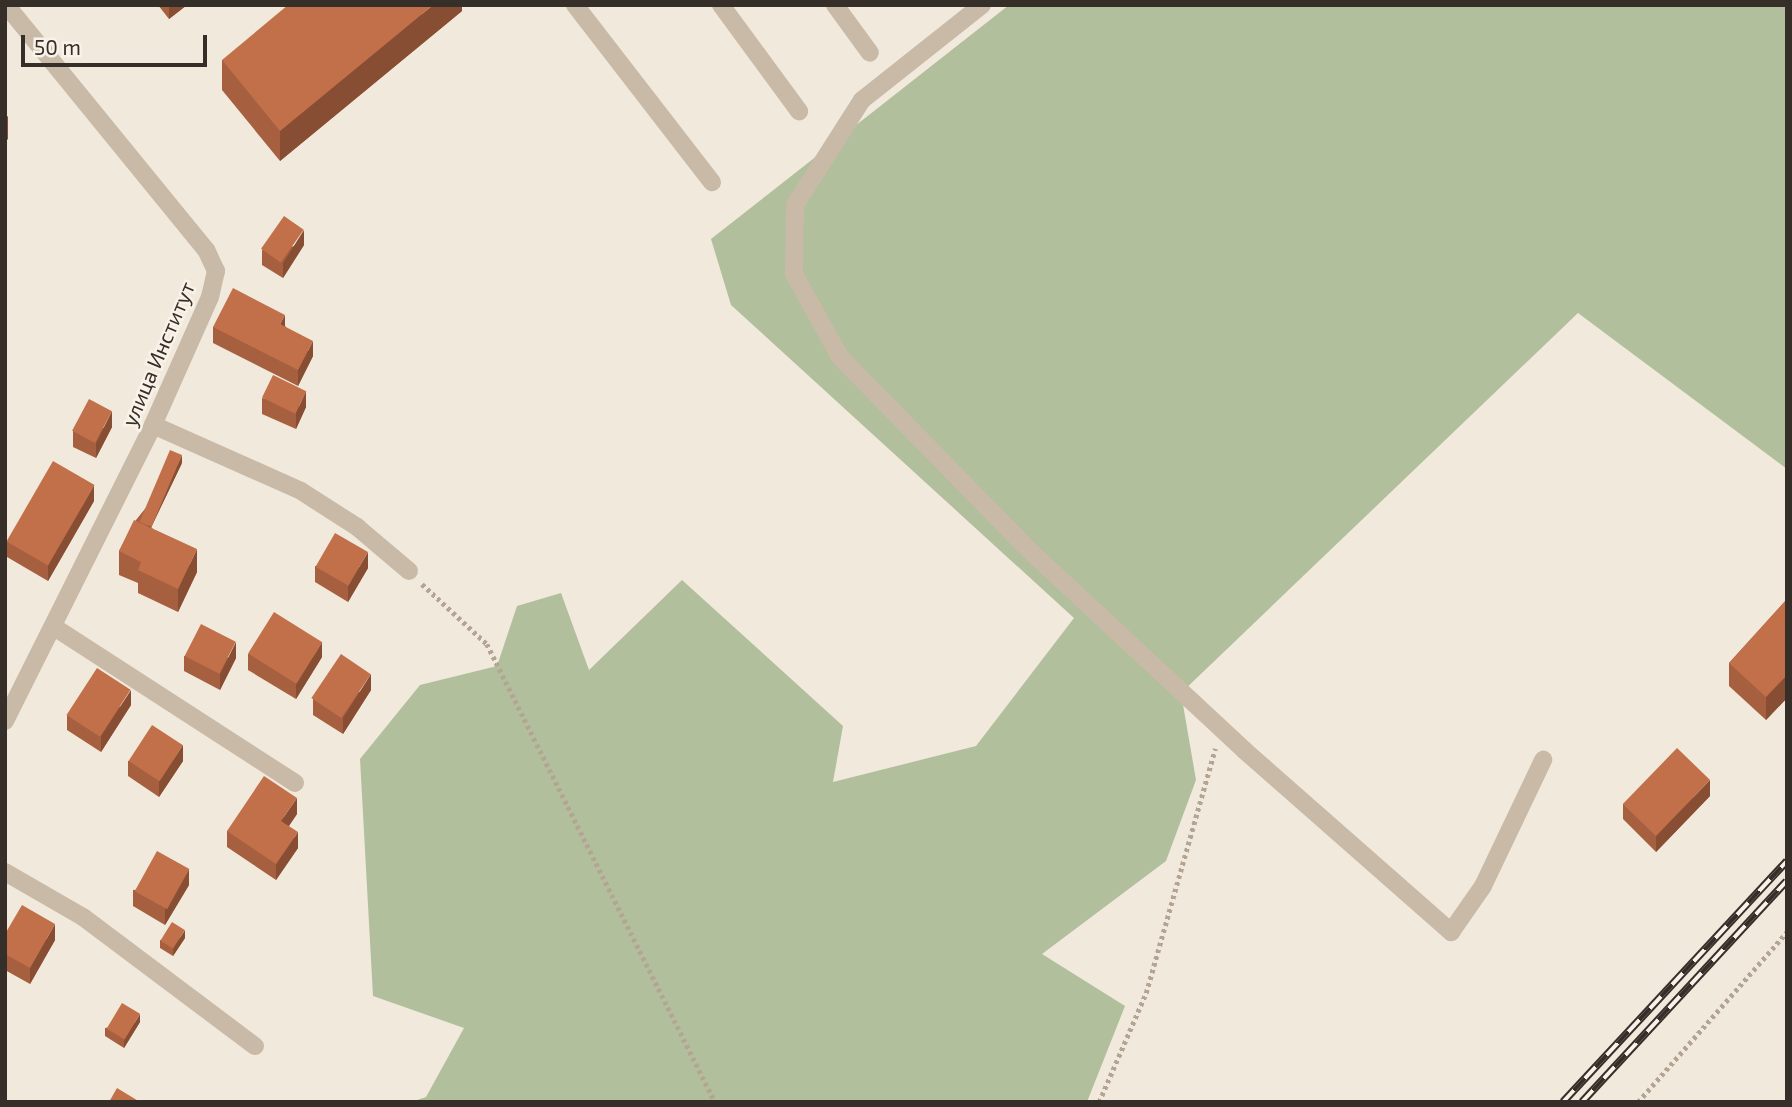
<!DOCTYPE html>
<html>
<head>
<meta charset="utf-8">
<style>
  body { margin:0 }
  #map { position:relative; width:1792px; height:1107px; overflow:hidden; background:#f1e9dc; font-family:"Exo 2",sans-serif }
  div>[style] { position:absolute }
  .green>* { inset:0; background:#b1bf9d }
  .path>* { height:4.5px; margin-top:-2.25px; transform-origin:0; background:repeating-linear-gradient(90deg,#b4a493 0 3.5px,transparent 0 7px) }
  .minor>* { height:18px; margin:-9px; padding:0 9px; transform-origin:9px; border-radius:9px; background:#c9baa8 }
  .rail>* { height:8px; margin-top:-4px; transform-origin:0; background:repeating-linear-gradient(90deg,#f9f2e8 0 16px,#362e28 0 32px); box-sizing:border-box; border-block:2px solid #362e28 }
  .wall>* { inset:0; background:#a66040 }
  .shaded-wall>* { inset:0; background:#874e34 }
  .building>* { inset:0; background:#c1704a; transform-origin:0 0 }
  span { translate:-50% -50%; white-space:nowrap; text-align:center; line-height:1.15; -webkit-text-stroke:5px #f9f2e8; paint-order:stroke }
  .street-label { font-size:21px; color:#362e28 }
  .frame { position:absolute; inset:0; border:7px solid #362e28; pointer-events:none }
  .scale { position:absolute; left:21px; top:35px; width:186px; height:32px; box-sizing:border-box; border:4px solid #362e28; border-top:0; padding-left:9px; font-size:21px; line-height:24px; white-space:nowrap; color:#362e28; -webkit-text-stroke:5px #f9f2e8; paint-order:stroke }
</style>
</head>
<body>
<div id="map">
  <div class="green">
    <div style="clip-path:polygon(1009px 5px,1787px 5px,1787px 469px,1578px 313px,1181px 693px,1196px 780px,1166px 861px,1042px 954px,1125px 1006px,1087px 1102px,411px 1102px,426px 1097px,464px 1028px,373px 996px,360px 759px,420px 685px,497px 666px,517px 606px,561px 593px,589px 670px,682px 580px,843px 726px,833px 782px,976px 746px,1074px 618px,731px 305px,711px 239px)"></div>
  </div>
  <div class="path">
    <div style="left:422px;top:584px;width:88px;rotate:42.7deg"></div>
    <div style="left:487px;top:644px;width:512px;rotate:63.54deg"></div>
    <div style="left:1099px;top:1102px;width:119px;rotate:-66.7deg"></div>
    <div style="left:1146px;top:993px;width:254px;rotate:-74.2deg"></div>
    <div style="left:1638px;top:1102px;width:226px;rotate:-48.8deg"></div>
  </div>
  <div class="minor">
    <div style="left:575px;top:5px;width:224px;rotate:52.3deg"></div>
    <div style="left:721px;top:5px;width:132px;rotate:53.7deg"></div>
    <div style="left:835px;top:5px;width:59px;rotate:53.9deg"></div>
    <div style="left:982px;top:5px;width:153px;rotate:141.6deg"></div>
    <div style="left:862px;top:100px;width:125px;rotate:122.5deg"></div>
    <div style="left:795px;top:205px;width:69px;rotate:90.8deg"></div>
    <div style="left:794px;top:274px;width:95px;rotate:61deg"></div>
    <div style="left:840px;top:357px;width:270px;rotate:45.6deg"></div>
    <div style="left:1029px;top:550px;width:294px;rotate:42.9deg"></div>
    <div style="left:1244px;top:750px;width:276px;rotate:41.3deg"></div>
    <div style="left:1451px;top:932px;width:56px;rotate:-55.2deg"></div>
    <div style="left:1483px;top:886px;width:140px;rotate:-64.5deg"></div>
    <div style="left:153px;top:425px;width:162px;rotate:24deg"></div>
    <div style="left:301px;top:491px;width:67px;rotate:32.7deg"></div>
    <div style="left:357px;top:527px;width:68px;rotate:40.2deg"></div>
    <div style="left:54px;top:627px;width:287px;rotate:32.9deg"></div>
    <div style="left:5px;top:721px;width:331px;rotate:-63.4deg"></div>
    <div style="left:153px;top:425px;width:140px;rotate:-66deg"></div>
    <div style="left:210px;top:297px;width:27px;rotate:-77deg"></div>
    <div style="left:216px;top:271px;width:23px;rotate:-115deg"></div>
    <div style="left:206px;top:250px;width:316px;rotate:-129.2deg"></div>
    <div style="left:5px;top:872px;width:90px;rotate:30deg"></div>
    <div style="left:83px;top:917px;width:215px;rotate:36.9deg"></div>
  </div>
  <div class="rail">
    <div style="left:1563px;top:1102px;width:329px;rotate:-47.1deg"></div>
    <div style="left:1582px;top:1102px;width:301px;rotate:-47.2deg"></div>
  </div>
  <div class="wall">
    <div style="clip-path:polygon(158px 5px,187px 5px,169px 19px)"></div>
    <div style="clip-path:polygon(462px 5px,462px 11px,280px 161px,222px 90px,222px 60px)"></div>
    <div style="clip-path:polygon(304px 245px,283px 278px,262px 265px,262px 250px)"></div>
    <div style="clip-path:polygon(285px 326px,313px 356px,298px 386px,213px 343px,213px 327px)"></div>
    <div style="clip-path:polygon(262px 398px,306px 407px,296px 429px,262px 414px)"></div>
    <div style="clip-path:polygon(112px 427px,96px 458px,73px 447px,73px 431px)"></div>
    <div style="clip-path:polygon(182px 463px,151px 527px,197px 572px,178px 612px,138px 593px,138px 583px,119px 575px,119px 551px,136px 520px)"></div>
    <div style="clip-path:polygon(94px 501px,48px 581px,7px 557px,7px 542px)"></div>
    <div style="clip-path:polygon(315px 566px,368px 568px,348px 602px,315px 582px)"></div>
    <div style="clip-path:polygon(1787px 599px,1787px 698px,1766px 720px,1729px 686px,1729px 663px)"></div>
    <div style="clip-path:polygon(248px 654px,322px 657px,296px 699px,248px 670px)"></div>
    <div style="clip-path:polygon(184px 656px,236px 658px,220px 690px,184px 671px)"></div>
    <div style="clip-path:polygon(371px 690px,343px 734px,313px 715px,313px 699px)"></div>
    <div style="clip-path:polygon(131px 705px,101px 752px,67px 730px,67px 715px)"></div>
    <div style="clip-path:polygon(128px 761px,183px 761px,159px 797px,128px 776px)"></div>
    <div style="clip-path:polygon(1710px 796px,1656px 852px,1623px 819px,1623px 804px)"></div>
    <div style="clip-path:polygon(297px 814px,289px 826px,298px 848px,276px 880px,227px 847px,227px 831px)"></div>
    <div style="clip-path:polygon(189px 885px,165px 925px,133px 906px,133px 890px)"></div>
    <div style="clip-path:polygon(5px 934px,55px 940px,30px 984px,5px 970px)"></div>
    <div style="clip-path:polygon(185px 938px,173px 956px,160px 948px,160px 940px)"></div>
    <div style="clip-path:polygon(140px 1022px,124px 1048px,105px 1036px,105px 1028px)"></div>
  </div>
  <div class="shaded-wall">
    <div style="clip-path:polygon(169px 5px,187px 5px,169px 19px)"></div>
    <div style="clip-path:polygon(433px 5px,462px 5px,462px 11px,280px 161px,280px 131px)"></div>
    <div style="clip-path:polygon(8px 116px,8px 139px,5px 142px,5px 118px)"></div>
    <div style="clip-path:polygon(304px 230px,304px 245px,283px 278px,283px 263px)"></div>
    <div style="clip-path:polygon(285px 315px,285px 330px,280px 324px)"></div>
    <div style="clip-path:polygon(313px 341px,313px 356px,298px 386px,298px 370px)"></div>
    <div style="clip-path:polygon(306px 391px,306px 407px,296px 429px,296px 413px)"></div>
    <div style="clip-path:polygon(112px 411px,112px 427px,96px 458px,96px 443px)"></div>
    <div style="clip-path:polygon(182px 455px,182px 463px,148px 534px,148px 526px)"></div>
    <div style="clip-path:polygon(94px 485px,94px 501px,48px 581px,48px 565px)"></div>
    <div style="clip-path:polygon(197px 549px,197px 572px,178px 612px,178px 589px)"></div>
    <div style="clip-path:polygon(368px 552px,368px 568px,348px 602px,348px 586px)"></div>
    <div style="clip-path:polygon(236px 642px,236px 658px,220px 690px,220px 674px)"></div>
    <div style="clip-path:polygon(322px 642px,322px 657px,296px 699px,296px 684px)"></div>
    <div style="clip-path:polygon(371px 674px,371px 690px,343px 734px,343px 718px)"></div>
    <div style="clip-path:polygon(1787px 675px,1787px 698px,1766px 720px,1766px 697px)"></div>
    <div style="clip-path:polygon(131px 690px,131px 705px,101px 752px,101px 736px)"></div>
    <div style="clip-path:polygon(183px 745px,183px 761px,159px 797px,159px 781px)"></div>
    <div style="clip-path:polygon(1710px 780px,1710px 796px,1656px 852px,1656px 836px)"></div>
    <div style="clip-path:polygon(297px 798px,297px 814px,281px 837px,281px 821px)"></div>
    <div style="clip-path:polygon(298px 832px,298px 848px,276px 880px,276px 864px)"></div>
    <div style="clip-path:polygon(189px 869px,189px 885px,165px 925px,165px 909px)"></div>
    <div style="clip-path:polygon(55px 924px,55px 940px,30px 984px,30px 968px)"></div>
    <div style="clip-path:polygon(185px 930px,185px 938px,173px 956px,173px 948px)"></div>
    <div style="clip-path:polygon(140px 1014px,140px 1022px,124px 1048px,124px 1040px)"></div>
    <div style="clip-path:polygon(7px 1056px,7px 1071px,5px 1074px,5px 1059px)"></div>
  </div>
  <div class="building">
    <div style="clip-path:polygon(288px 5px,433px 5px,280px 131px,222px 60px)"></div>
    <div style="left:284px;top:216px;width:24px;height:40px;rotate:35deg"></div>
    <div style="clip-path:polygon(233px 288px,285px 315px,280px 324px,313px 341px,298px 370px,213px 327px)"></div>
    <div style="left:273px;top:375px;width:37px;height:25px;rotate:26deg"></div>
    <div style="left:89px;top:399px;width:26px;height:36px;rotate:28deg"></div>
    <div style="left:170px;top:450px;width:13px;height:78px;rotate:23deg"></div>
    <div style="left:53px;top:461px;width:48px;height:93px;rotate:30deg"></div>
    <div style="clip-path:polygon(134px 520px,197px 549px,178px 589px,138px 570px,141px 562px,119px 551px)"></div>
    <div style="left:335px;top:533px;width:38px;height:39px;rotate:30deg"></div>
    <div style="clip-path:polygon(1787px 599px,1787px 675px,1766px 697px,1729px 663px)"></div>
    <div style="left:274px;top:612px;width:57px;height:49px;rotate:32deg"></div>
    <div style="left:201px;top:624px;width:39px;height:36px;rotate:27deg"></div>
    <div style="left:341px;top:654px;width:36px;height:53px;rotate:34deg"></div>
    <div style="left:97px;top:668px;width:40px;height:56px;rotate:33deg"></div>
    <div style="left:152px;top:725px;width:37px;height:43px;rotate:33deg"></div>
    <div style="left:1677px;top:748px;width:46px;height:78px;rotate:44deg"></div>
    <div style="clip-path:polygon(264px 776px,297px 798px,281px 821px,298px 832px,276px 864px,227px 831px)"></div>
    <div style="left:157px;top:851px;width:37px;height:46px;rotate:29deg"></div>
    <div style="clip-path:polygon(22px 905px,55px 924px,30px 968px,5px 954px,5px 934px)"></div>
    <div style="left:172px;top:922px;width:15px;height:22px;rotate:32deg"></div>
    <div style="left:122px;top:1003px;width:21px;height:30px;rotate:31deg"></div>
    <div style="clip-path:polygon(117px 1088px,140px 1102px,109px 1102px)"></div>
  </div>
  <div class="street-label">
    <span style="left:158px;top:354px;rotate:-67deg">улица Институт</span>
  </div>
  <div class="frame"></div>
  <div class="scale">50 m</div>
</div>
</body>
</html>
